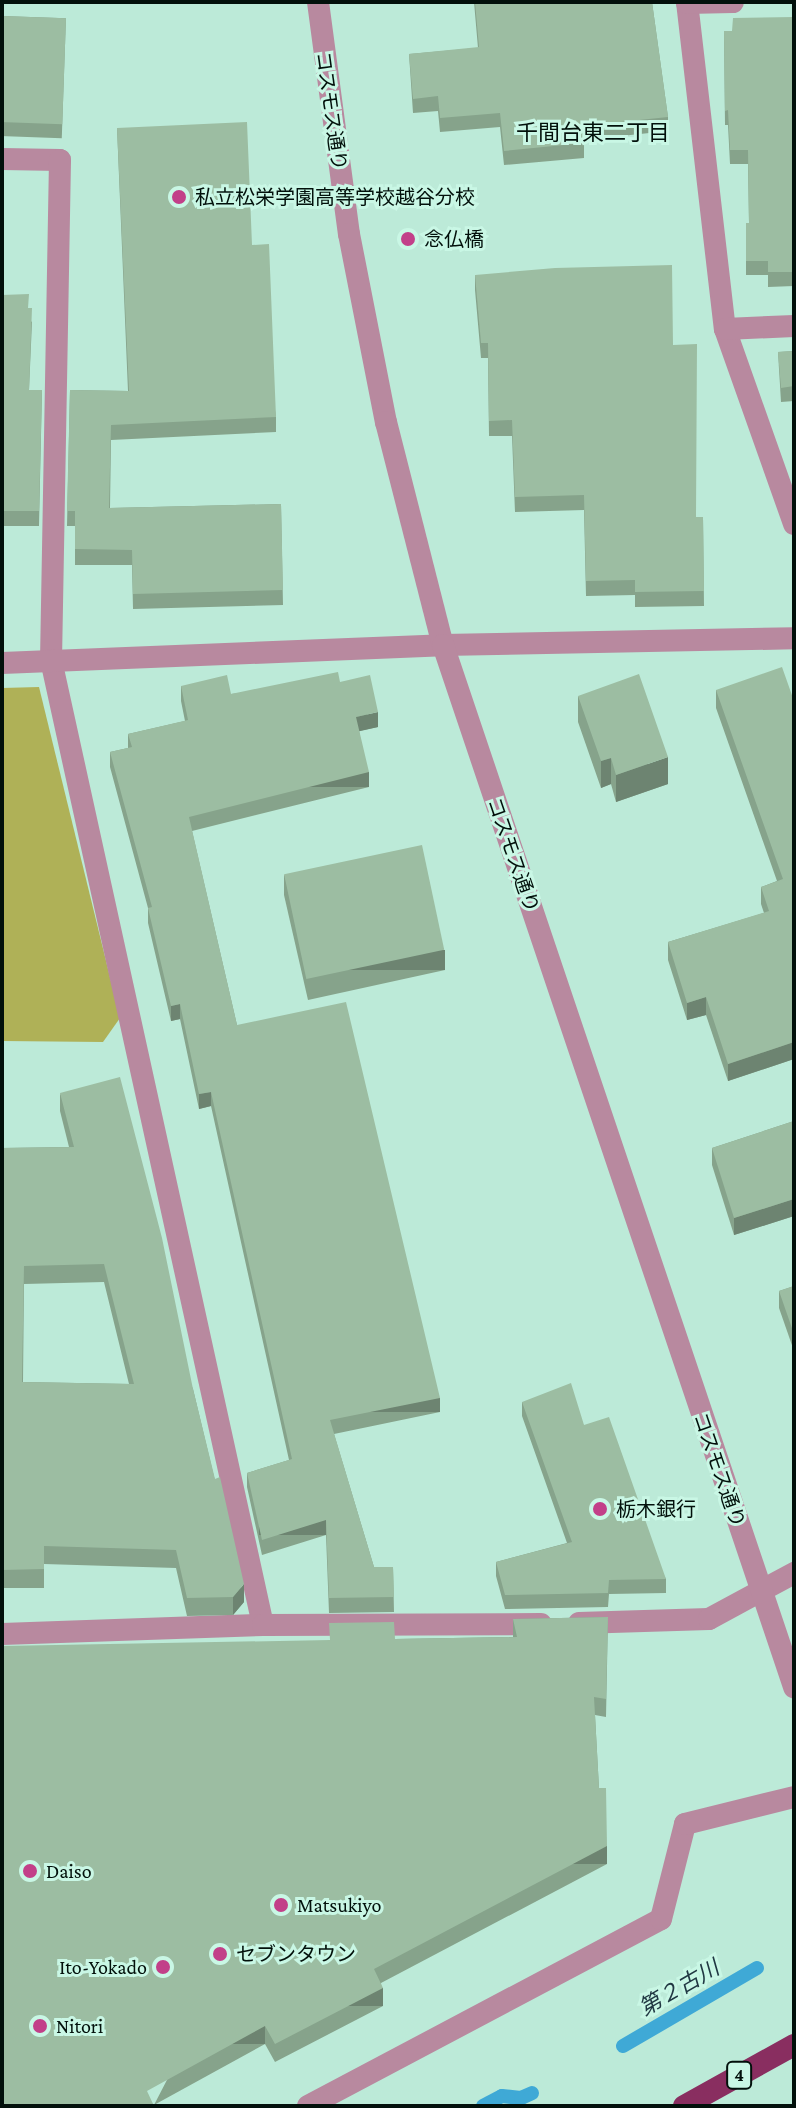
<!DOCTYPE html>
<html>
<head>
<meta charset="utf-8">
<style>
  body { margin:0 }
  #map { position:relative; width:796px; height:2108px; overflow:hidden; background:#bcead8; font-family:"Crimson Pro","Noto Sans JP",serif }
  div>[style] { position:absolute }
  .green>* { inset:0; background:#afb157 }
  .stream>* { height:14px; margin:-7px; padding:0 7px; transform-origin:7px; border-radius:7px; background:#3fa9d6 }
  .service>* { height:22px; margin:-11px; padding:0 11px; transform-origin:11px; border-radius:11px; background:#b8899f }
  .minor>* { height:22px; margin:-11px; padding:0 11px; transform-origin:11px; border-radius:11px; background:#b8899f }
  .tertiary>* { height:22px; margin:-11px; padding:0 11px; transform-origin:11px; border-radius:11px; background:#b8899f }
  .trunk>* { height:22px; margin:-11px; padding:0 11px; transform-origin:11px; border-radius:11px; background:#892e60 }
  .wall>* { inset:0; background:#86a38b; transform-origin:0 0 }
  .shaded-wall>* { inset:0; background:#6d8471; transform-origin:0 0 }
  .building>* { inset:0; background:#9cbda2; transform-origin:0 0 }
  .dots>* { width:22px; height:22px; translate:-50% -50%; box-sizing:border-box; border:4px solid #c9f7e5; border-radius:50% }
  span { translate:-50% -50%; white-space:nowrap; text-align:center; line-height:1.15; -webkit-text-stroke:6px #c9f7e5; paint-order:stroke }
  .shield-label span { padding:2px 6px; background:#c9f7e5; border:2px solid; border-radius:6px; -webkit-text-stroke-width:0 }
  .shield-label { font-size:18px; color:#02100b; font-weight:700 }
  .street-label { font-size:20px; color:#02100b }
  .poi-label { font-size:20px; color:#02100b }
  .left { translate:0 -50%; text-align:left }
  .right { translate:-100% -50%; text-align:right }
  .neighbourhood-label { font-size:22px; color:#02100b }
  .water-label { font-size:22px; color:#213843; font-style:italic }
  .frame { position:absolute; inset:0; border:4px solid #02100b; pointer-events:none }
</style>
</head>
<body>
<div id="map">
  <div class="green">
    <div style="clip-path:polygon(39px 687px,120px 1018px,103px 1042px,2px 1041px,2px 688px)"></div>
  </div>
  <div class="stream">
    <div style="left:623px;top:2046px;width:155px;rotate:-30.2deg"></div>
    <div style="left:483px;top:2106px;width:21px;rotate:-28deg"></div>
    <div style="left:502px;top:2096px;width:19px;rotate:6deg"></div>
    <div style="left:521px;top:2098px;width:12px;rotate:-24deg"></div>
  </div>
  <div class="service">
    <div style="left:308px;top:2106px;width:399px;rotate:-27.9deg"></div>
    <div style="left:661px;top:1919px;width:98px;rotate:-75.8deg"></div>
    <div style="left:685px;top:1824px;width:112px;rotate:-13.9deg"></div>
  </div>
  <div class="minor">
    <div style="left:687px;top:2px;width:329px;rotate:83.4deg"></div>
    <div style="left:725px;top:329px;width:207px;rotate:70.5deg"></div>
    <div style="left:687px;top:3px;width:46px;rotate:-1.2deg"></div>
    <div style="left:2px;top:159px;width:58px;rotate:1deg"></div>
    <div style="left:60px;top:160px;width:500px;rotate:91.03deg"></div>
    <div style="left:51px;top:660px;width:988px;rotate:77.61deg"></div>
    <div style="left:725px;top:329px;width:69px;rotate:-2.5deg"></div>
    <div style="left:2px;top:663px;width:441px;rotate:-2.3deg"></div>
    <div style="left:443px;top:645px;width:351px;rotate:-1.1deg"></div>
    <div style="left:579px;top:1623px;width:130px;rotate:-1.8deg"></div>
    <div style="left:709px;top:1619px;width:97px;rotate:-28.4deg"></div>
    <div style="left:2px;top:1634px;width:261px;rotate:-2deg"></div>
    <div style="left:263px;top:1625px;width:278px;rotate:-0.2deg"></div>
  </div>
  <div class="tertiary">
    <div style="left:318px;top:2px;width:234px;rotate:82.4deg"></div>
    <div style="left:349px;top:234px;width:192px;rotate:78.9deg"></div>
    <div style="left:386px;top:422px;width:230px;rotate:75.7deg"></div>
    <div style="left:443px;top:645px;width:1100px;rotate:71.38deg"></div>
  </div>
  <div class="trunk">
    <div style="left:684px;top:2106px;width:126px;rotate:-29deg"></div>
  </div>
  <div class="wall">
    <div style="clip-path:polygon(474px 2px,652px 2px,668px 117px,668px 131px,584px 140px,584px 158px,504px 165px,500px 127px,440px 132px,438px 111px,413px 113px,409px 54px,478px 48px)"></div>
    <div style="left:2px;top:16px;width:64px;height:120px;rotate:2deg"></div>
    <div style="clip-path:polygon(794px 17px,794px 286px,768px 287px,768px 275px,746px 275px,746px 223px,749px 223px,748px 164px,730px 164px,728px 125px,725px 125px,724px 31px,732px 31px)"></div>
    <div style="clip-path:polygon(117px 128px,252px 245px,276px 417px,276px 432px,111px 440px,110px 508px,281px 504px,283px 605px,133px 609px,132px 565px,75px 565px,75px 526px,67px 526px,70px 390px,128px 391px)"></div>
    <div style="clip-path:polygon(475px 275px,673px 345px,696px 517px,703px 517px,704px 606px,635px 607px,635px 595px,586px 596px,584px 510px,515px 512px,512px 436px,489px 436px,488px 358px,481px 358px,475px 290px)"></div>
    <div style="clip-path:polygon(2px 295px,32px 322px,29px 390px,42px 390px,39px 526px,2px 526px)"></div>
    <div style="clip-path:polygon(794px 351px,794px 401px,781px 402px,778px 352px)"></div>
    <div style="clip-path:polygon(340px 682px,378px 727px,359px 731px,369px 787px,192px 831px,237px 1025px,440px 1412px,334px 1434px,374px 1567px,393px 1567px,394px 1612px,329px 1613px,326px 1535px,262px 1555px,247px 1487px,247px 1473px,289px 1460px,211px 1106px,199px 1109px,180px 1019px,171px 1021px,148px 923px,148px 908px,110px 767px,110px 752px,128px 748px,128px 734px,185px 721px,181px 701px,181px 686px,231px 694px)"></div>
    <div style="clip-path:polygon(716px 690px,794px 701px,794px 1059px,728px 1081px,706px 1015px,687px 1020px,668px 960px,668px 942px,764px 913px,761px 904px,761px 887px,777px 881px,716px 708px)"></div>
    <div style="clip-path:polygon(578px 696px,668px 784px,616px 802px,611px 784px,601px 788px,578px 722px)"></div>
    <div style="clip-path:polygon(284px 875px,445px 970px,308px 1000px,284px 895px)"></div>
    <div style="clip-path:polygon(evenodd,60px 1093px,193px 1389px,244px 1602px,233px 1615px,187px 1616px,176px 1568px,44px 1564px,44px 1588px,2px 1588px,2px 1148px,69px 1147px,60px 1111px,60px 1093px,104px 1282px,129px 1384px,23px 1382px,24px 1284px,104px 1282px)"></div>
    <div style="clip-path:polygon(794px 1121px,794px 1216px,734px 1235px,712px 1165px,712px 1148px)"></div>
    <div style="clip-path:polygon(794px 1286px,794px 1351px,779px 1308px,779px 1291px)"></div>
    <div style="clip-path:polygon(522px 1402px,584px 1425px,666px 1579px,666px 1593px,609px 1594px,608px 1607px,505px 1609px,496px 1576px,496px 1562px,567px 1543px,522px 1416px)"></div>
    <div style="clip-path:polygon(608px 1617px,606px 1717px,595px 1715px,599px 1788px,607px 1864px,381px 1983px,383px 2006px,275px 2062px,265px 2044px,154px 2105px,395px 1639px,513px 1637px,513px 1619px)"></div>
  </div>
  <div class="shaded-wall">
    <div style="clip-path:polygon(378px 712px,378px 727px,356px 732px,356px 717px)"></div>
    <div style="clip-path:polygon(668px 757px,668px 784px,616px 802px,616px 775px)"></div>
    <div style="clip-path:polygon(611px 758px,611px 784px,601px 788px,601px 761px)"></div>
    <div style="left:369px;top:772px;width:15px;height:186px;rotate:90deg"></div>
    <div style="left:445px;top:950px;width:20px;height:140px;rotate:90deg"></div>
    <div style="clip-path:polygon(706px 997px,706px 1015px,687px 1020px,687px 1003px)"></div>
    <div style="clip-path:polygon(180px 1004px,180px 1019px,171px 1021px,171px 1006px)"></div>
    <div style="clip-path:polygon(794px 1042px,794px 1059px,728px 1081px,728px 1064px)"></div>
    <div style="clip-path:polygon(211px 1092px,211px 1106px,199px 1109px,199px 1094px)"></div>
    <div style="clip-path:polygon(794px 1199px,794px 1216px,734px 1235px,734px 1218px)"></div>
    <div style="left:440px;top:1398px;width:14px;height:112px;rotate:90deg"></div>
    <div style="left:326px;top:1520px;width:15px;height:67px;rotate:90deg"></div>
    <div style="clip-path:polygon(244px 1584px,244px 1602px,233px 1615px,233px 1597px)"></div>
    <div style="left:607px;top:1846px;width:18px;height:263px;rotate:90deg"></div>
    <div style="left:383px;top:1988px;width:18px;height:122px;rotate:90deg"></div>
    <div style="left:265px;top:2026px;width:18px;height:135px;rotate:90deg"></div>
  </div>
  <div class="building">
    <div style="clip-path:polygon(475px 2px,652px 2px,668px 117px,582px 126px,584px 143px,504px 151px,500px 113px,440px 118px,438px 96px,413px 99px,409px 54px,479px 47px)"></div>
    <div style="left:2px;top:16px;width:64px;height:106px;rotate:2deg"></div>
    <div style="clip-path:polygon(794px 17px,794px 272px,768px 272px,768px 261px,746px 261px,746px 223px,749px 223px,748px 150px,730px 150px,728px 110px,725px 111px,724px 31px,732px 31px,733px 18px)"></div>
    <div style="clip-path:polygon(247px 122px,252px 245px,269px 244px,276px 417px,111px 425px,109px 508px,281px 504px,283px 590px,133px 594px,132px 550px,75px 549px,75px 511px,67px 511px,70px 390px,129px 391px,117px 128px)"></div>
    <div style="clip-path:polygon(672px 265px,673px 345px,697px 344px,696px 517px,703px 517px,704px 591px,635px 592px,635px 580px,586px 581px,584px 495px,515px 497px,512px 420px,489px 421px,488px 343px,481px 343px,475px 275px,555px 268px)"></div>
    <div style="clip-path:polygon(29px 294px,28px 308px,32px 308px,29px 390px,42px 390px,39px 511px,2px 511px,2px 295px)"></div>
    <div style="clip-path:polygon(794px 351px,794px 386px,781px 388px,778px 352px)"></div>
    <div style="clip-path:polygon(782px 667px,794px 701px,794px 1042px,728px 1064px,706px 997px,687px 1003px,668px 942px,769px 911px,761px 887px,783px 879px,716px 690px)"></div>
    <div style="clip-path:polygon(338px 672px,340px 682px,370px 675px,378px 712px,356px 717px,369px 772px,189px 817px,237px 1025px,346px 1002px,440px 1398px,330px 1420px,374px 1567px,393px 1567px,394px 1597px,329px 1598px,326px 1520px,262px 1540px,247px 1473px,292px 1459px,211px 1092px,199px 1094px,180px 1004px,171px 1006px,148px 908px,152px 907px,110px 752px,132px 747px,128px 734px,188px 720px,181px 686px,227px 675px,231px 694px)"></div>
    <div style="clip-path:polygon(639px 674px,668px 757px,616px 775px,611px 758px,601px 761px,578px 696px)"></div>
    <div style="left:422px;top:845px;width:107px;height:141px;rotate:78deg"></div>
    <div style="clip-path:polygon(evenodd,120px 1077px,162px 1238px,193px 1389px,215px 1479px,220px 1477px,244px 1584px,233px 1597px,187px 1598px,176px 1550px,44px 1546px,44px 1569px,2px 1570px,2px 1148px,74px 1147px,60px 1093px,120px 1077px,104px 1264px,134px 1384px,22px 1382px,24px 1266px,104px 1264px)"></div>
    <div style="clip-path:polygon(794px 1121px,794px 1199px,734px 1218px,712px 1148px)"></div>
    <div style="clip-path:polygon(794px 1286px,794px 1334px,779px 1291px)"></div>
    <div style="clip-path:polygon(571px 1383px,584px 1425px,609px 1417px,666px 1579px,609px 1580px,608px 1593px,505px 1595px,496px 1562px,572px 1542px,522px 1402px)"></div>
    <div style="clip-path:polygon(608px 1617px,606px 1699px,594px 1697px,599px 1788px,606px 1788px,607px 1846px,374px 1969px,383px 1988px,275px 2044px,265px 2026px,147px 2091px,154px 2106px,2px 2106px,2px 1646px,330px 1640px,329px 1623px,394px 1622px,395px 1639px,517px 1637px,513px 1619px)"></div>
  </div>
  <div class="dots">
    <div style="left:179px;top:197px;background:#c24089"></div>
    <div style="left:408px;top:239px;background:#c24089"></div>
    <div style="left:600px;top:1509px;background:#c24089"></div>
    <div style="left:30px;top:1871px;background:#c24089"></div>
    <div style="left:281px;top:1905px;background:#c24089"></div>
    <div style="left:220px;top:1954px;background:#c24089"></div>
    <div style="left:163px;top:1967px;background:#c24089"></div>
    <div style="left:40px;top:2026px;background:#c24089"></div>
  </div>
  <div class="shield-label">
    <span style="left:739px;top:2075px">4</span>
  </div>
  <div class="street-label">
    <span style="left:331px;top:111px;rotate:82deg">コスモス通り</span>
    <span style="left:513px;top:855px;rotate:71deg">コスモス通り</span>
    <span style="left:719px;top:1470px;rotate:71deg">コスモス通り</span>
  </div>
  <div class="poi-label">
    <span class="left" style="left:195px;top:197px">私立松栄学園高等学校越谷分校</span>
    <span class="left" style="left:424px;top:239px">念仏橋</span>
    <span class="left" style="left:616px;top:1509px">栃木銀行</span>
    <span class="left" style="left:46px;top:1871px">Daiso</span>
    <span class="left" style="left:297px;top:1905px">Matsukiyo</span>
    <span class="left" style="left:236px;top:1954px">セブンタウン</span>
    <span class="right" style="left:147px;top:1967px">Ito-Yokado</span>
    <span class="left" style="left:56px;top:2026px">Nitori</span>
  </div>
  <div class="neighbourhood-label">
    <span style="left:593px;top:133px">千間台東二丁目</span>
  </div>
  <div class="water-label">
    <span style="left:679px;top:1988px;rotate:-30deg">第２古川</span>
  </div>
  <div class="frame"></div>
</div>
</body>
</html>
